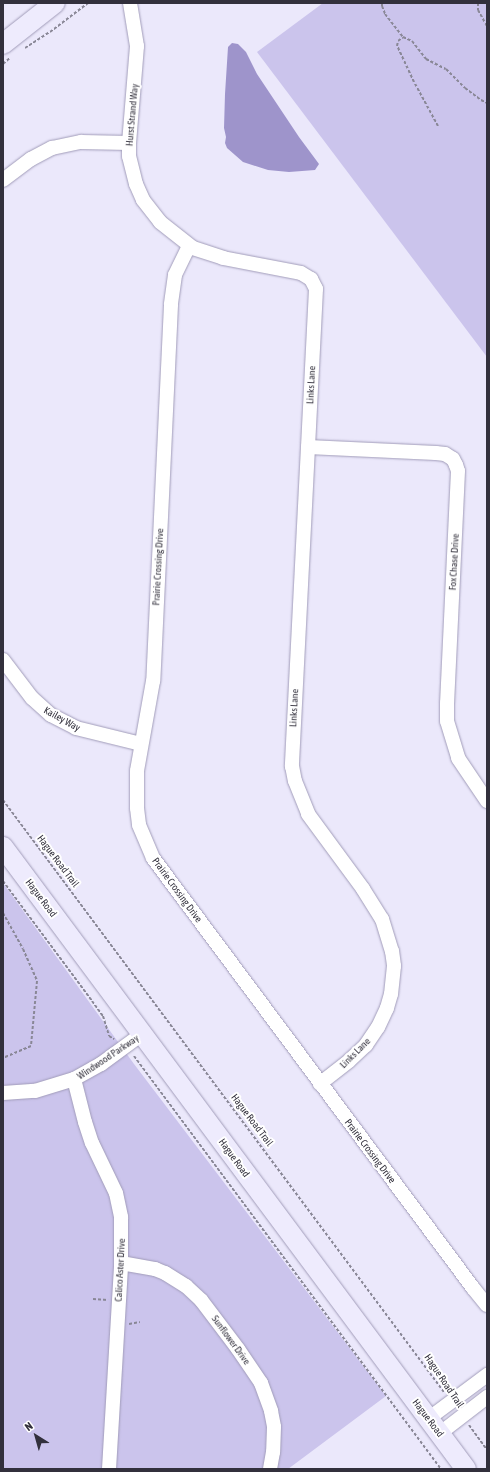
<!DOCTYPE html>
<html>
<head>
<meta charset="utf-8">
<style>
  body { margin:0 }
  #map { position:relative; width:490px; height:1472px; overflow:hidden; background:#ebe8fb; font-family:"Asap Condensed",sans-serif }
  div>[style] { position:absolute }
  .green>* { inset:0; background:#cbc4ec }
  .water>* { inset:0; background:#9e94cb }
  .path>* { height:2px; margin-top:-1px; transform-origin:0; background:repeating-linear-gradient(90deg,#898796 0 3px,transparent 0 5px) }
  .roads { filter:drop-shadow(0 0 1px #a19cb9) drop-shadow(0 0 1px #a19cb9) }
  .minor>* { height:14px; margin:-7px; padding:0 7px; transform-origin:7px; border-radius:7px; background:#fff }
  .secondary>* { height:20px; margin:-10px; padding:0 10px; transform-origin:10px; border-radius:10px; background:#eeebfd }
  span { translate:-50% -50%; white-space:nowrap; text-align:center; line-height:1.15; -webkit-text-stroke:4px #fff; paint-order:stroke }
  .street-label { font-size:10px; color:#32303c }
  .frame { position:absolute; inset:0; border:4px solid #32303c; pointer-events:none }
  .north { position:absolute; left:16px; top:1416px; width:40px; height:40px; -webkit-text-stroke:3px #fff; paint-order:stroke; rotate:323deg; font-size:11px; font-weight:700; line-height:16px; text-align:center; color:#32303c }
  .north::after { content:''; display:block; margin:auto; width:14px; height:18px; background:#32303c; clip-path:polygon(50% 0,100% 100%,50% 72%,0 100%) }
</style>
</head>
<body>
<div id="map">
  <div class="green">
    <div style="clip-path:polygon(323px 3px,487px 3px,487px 357px,257px 52px)"></div>
    <div style="clip-path:polygon(3px 883px,134px 1064px,386px 1396px,288px 1469px,3px 1469px)"></div>
  </div>
  <div class="water">
    <div style="clip-path:polygon(232px 43px,238px 44px,246px 52px,257px 74px,299px 137px,319px 164px,315px 170px,289px 172px,268px 170px,243px 162px,227px 148px,225px 143px,226px 137px,224px 128px,225px 94px,228px 47px)"></div>
  </div>
  <div class="path">
    <div style="left:382px;top:3px;width:3px;rotate:90deg"></div>
    <div style="left:382px;top:6px;width:9px;rotate:69deg"></div>
    <div style="left:385px;top:14px;width:29px;rotate:52deg"></div>
    <div style="left:478px;top:3px;width:7px;rotate:90deg"></div>
    <div style="left:478px;top:10px;width:18px;rotate:61deg"></div>
    <div style="left:25px;top:48px;width:30px;rotate:-33deg"></div>
    <div style="left:50px;top:32px;width:48px;rotate:-37.3deg"></div>
    <div style="left:3px;top:64px;width:9px;rotate:-41deg"></div>
    <div style="left:438px;top:126px;width:50px;rotate:-118.6deg"></div>
    <div style="left:414px;top:82px;width:40px;rotate:-115deg"></div>
    <div style="left:397px;top:46px;width:5px;rotate:-79deg"></div>
    <div style="left:398px;top:41px;width:6px;rotate:-39deg"></div>
    <div style="left:403px;top:37px;width:10px;rotate:24deg"></div>
    <div style="left:412px;top:41px;width:23px;rotate:52deg"></div>
    <div style="left:426px;top:59px;width:22px;rotate:27deg"></div>
    <div style="left:446px;top:69px;width:27px;rotate:45deg"></div>
    <div style="left:465px;top:88px;width:20px;rotate:37deg"></div>
    <div style="left:481px;top:100px;width:7px;rotate:27deg"></div>
    <div style="left:3px;top:800px;width:738px;rotate:53.32deg"></div>
    <div style="left:3px;top:881px;width:149px;rotate:53.4deg"></div>
    <div style="left:92px;top:1001px;width:19px;rotate:54deg"></div>
    <div style="left:103px;top:1016px;width:21px;rotate:73deg"></div>
    <div style="left:109px;top:1036px;width:6px;rotate:31deg"></div>
    <div style="left:3px;top:913px;width:41px;rotate:60.9deg"></div>
    <div style="left:23px;top:949px;width:35px;rotate:66deg"></div>
    <div style="left:37px;top:981px;width:65px;rotate:95.3deg"></div>
    <div style="left:31px;top:1046px;width:30px;rotate:157deg"></div>
    <div style="left:134px;top:1056px;width:515px;rotate:53.38deg"></div>
    <div style="left:93px;top:1299px;width:15px;rotate:4deg"></div>
    <div style="left:129px;top:1324px;width:11px;rotate:-10deg"></div>
    <div style="left:469px;top:1425px;width:31px;rotate:54deg"></div>
  </div>
  <div class="roads">
    <div class="minor">
      <div style="left:130px;top:3px;width:44px;rotate:80.8deg"></div>
      <div style="left:137px;top:46px;width:97px;rotate:94.7deg"></div>
      <div style="left:129px;top:143px;width:13px;rotate:90deg"></div>
      <div style="left:129px;top:156px;width:29px;rotate:76deg"></div>
      <div style="left:136px;top:184px;width:17px;rotate:66deg"></div>
      <div style="left:143px;top:200px;width:28px;rotate:52deg"></div>
      <div style="left:160px;top:222px;width:42px;rotate:38.2deg"></div>
      <div style="left:193px;top:248px;width:32px;rotate:18deg"></div>
      <div style="left:223px;top:258px;width:79px;rotate:10.9deg"></div>
      <div style="left:301px;top:273px;width:12px;rotate:31deg"></div>
      <div style="left:311px;top:279px;width:11px;rotate:63deg"></div>
      <div style="left:316px;top:289px;width:478px;rotate:92.9deg"></div>
      <div style="left:292px;top:766px;width:15px;rotate:79deg"></div>
      <div style="left:295px;top:781px;width:35px;rotate:68deg"></div>
      <div style="left:308px;top:814px;width:93px;rotate:53.7deg"></div>
      <div style="left:363px;top:889px;width:36px;rotate:58deg"></div>
      <div style="left:382px;top:919px;width:34px;rotate:73deg"></div>
      <div style="left:392px;top:951px;width:15px;rotate:82deg"></div>
      <div style="left:394px;top:966px;width:28px;rotate:96deg"></div>
      <div style="left:391px;top:994px;width:15px;rotate:106deg"></div>
      <div style="left:387px;top:1008px;width:21px;rotate:115deg"></div>
      <div style="left:378px;top:1027px;width:22px;rotate:124deg"></div>
      <div style="left:366px;top:1045px;width:23px;rotate:137deg"></div>
      <div style="left:349px;top:1061px;width:37px;rotate:142deg"></div>
      <div style="left:3px;top:180px;width:35px;rotate:-37deg"></div>
      <div style="left:31px;top:159px;width:24px;rotate:-28deg"></div>
      <div style="left:52px;top:148px;width:30px;rotate:-12deg"></div>
      <div style="left:81px;top:142px;width:48px;rotate:1.2deg"></div>
      <div style="left:189px;top:246px;width:32px;rotate:116deg"></div>
      <div style="left:175px;top:275px;width:30px;rotate:98deg"></div>
      <div style="left:171px;top:305px;width:376px;rotate:92.7deg"></div>
      <div style="left:153px;top:681px;width:91px;rotate:100.1deg"></div>
      <div style="left:137px;top:771px;width:37px;rotate:90deg"></div>
      <div style="left:137px;top:808px;width:17px;rotate:83deg"></div>
      <div style="left:139px;top:825px;width:36px;rotate:67deg"></div>
      <div style="left:153px;top:858px;width:536px;rotate:53.34deg"></div>
      <div style="left:473px;top:1288px;width:22px;rotate:51deg"></div>
      <div style="left:308px;top:447px;width:128px;rotate:2.7deg"></div>
      <div style="left:436px;top:453px;width:9px;rotate:6deg"></div>
      <div style="left:445px;top:454px;width:9px;rotate:32deg"></div>
      <div style="left:453px;top:459px;width:7px;rotate:63deg"></div>
      <div style="left:456px;top:465px;width:6px;rotate:72deg"></div>
      <div style="left:458px;top:471px;width:232px;rotate:92.7deg"></div>
      <div style="left:447px;top:703px;width:18px;rotate:90deg"></div>
      <div style="left:447px;top:721px;width:39px;rotate:73deg"></div>
      <div style="left:458px;top:758px;width:52px;rotate:56deg"></div>
      <div style="left:3px;top:660px;width:48px;rotate:52.7deg"></div>
      <div style="left:32px;top:698px;width:25px;rotate:42deg"></div>
      <div style="left:51px;top:715px;width:28px;rotate:27deg"></div>
      <div style="left:76px;top:728px;width:67px;rotate:13.8deg"></div>
      <div style="left:74px;top:1079px;width:44px;rotate:75.7deg"></div>
      <div style="left:85px;top:1122px;width:22px;rotate:72deg"></div>
      <div style="left:92px;top:1143px;width:55px;rotate:64.4deg"></div>
      <div style="left:116px;top:1193px;width:25px;rotate:78deg"></div>
      <div style="left:121px;top:1217px;width:50px;rotate:90deg"></div>
      <div style="left:121px;top:1267px;width:202px;rotate:93.4deg"></div>
      <div style="left:3px;top:1093px;width:32px;rotate:-4deg"></div>
      <div style="left:35px;top:1091px;width:41px;rotate:-17.1deg"></div>
      <div style="left:74px;top:1079px;width:31px;rotate:-29deg"></div>
      <div style="left:101px;top:1064px;width:51px;rotate:-36.2deg"></div>
      <div style="left:121px;top:1263px;width:35px;rotate:10deg"></div>
      <div style="left:155px;top:1269px;width:11px;rotate:22deg"></div>
      <div style="left:165px;top:1273px;width:25px;rotate:32deg"></div>
      <div style="left:186px;top:1286px;width:21px;rotate:43deg"></div>
      <div style="left:201px;top:1300px;width:61px;rotate:52.9deg"></div>
      <div style="left:238px;top:1349px;width:41px;rotate:55.9deg"></div>
      <div style="left:261px;top:1383px;width:30px;rotate:70deg"></div>
      <div style="left:271px;top:1411px;width:16px;rotate:79deg"></div>
      <div style="left:274px;top:1427px;width:25px;rotate:92deg"></div>
      <div style="left:273px;top:1452px;width:17px;rotate:100deg"></div>
      <div style="left:428px;top:1419px;width:74px;rotate:-36.7deg"></div>
      <div style="left:439px;top:1434px;width:61px;rotate:-37.6deg"></div>
    </div>
    <div class="secondary">
      <div style="left:3px;top:44px;width:66px;rotate:-38.3deg"></div>
      <div style="left:3px;top:847px;width:775px;rotate:53.34deg"></div>
    </div>
  </div>
  <div class="street-label">
    <span style="left:132px;top:115px;rotate:-85deg">Hurst Strand Way</span>
    <span style="left:311px;top:385px;rotate:-87deg">Links Lane</span>
    <span style="left:454px;top:562px;rotate:-87deg">Fox Chase Drive</span>
    <span style="left:158px;top:567px;rotate:-87deg">Prairie Crossing Drive</span>
    <span style="left:294px;top:708px;rotate:-87deg">Links Lane</span>
    <span style="left:62px;top:719px;rotate:29deg">Kailey Way</span>
    <span style="left:58px;top:861px;rotate:53deg">Hague Road Trail</span>
    <span style="left:177px;top:890px;rotate:54deg">Prairie Crossing Drive</span>
    <span style="left:41px;top:898px;rotate:53deg">Hague Road</span>
    <span style="left:355px;top:1053px;rotate:-45deg">Links Lane</span>
    <span style="left:108px;top:1057px;rotate:-34deg">Windwood Parkway</span>
    <span style="left:252px;top:1120px;rotate:53deg">Hague Road Trail</span>
    <span style="left:370px;top:1151px;rotate:53deg">Prairie Crossing Drive</span>
    <span style="left:234px;top:1158px;rotate:54deg">Hague Road</span>
    <span style="left:120px;top:1270px;rotate:-87deg">Calico Aster Drive</span>
    <span style="left:231px;top:1340px;rotate:54deg">Sunflower Drive</span>
    <span style="left:444px;top:1381px;rotate:56deg">Hague Road Trail</span>
    <span style="left:428px;top:1418px;rotate:53deg">Hague Road</span>
  </div>
  <div class="frame"></div>
  <div class="north">N</div>
</div>
</body>
</html>
